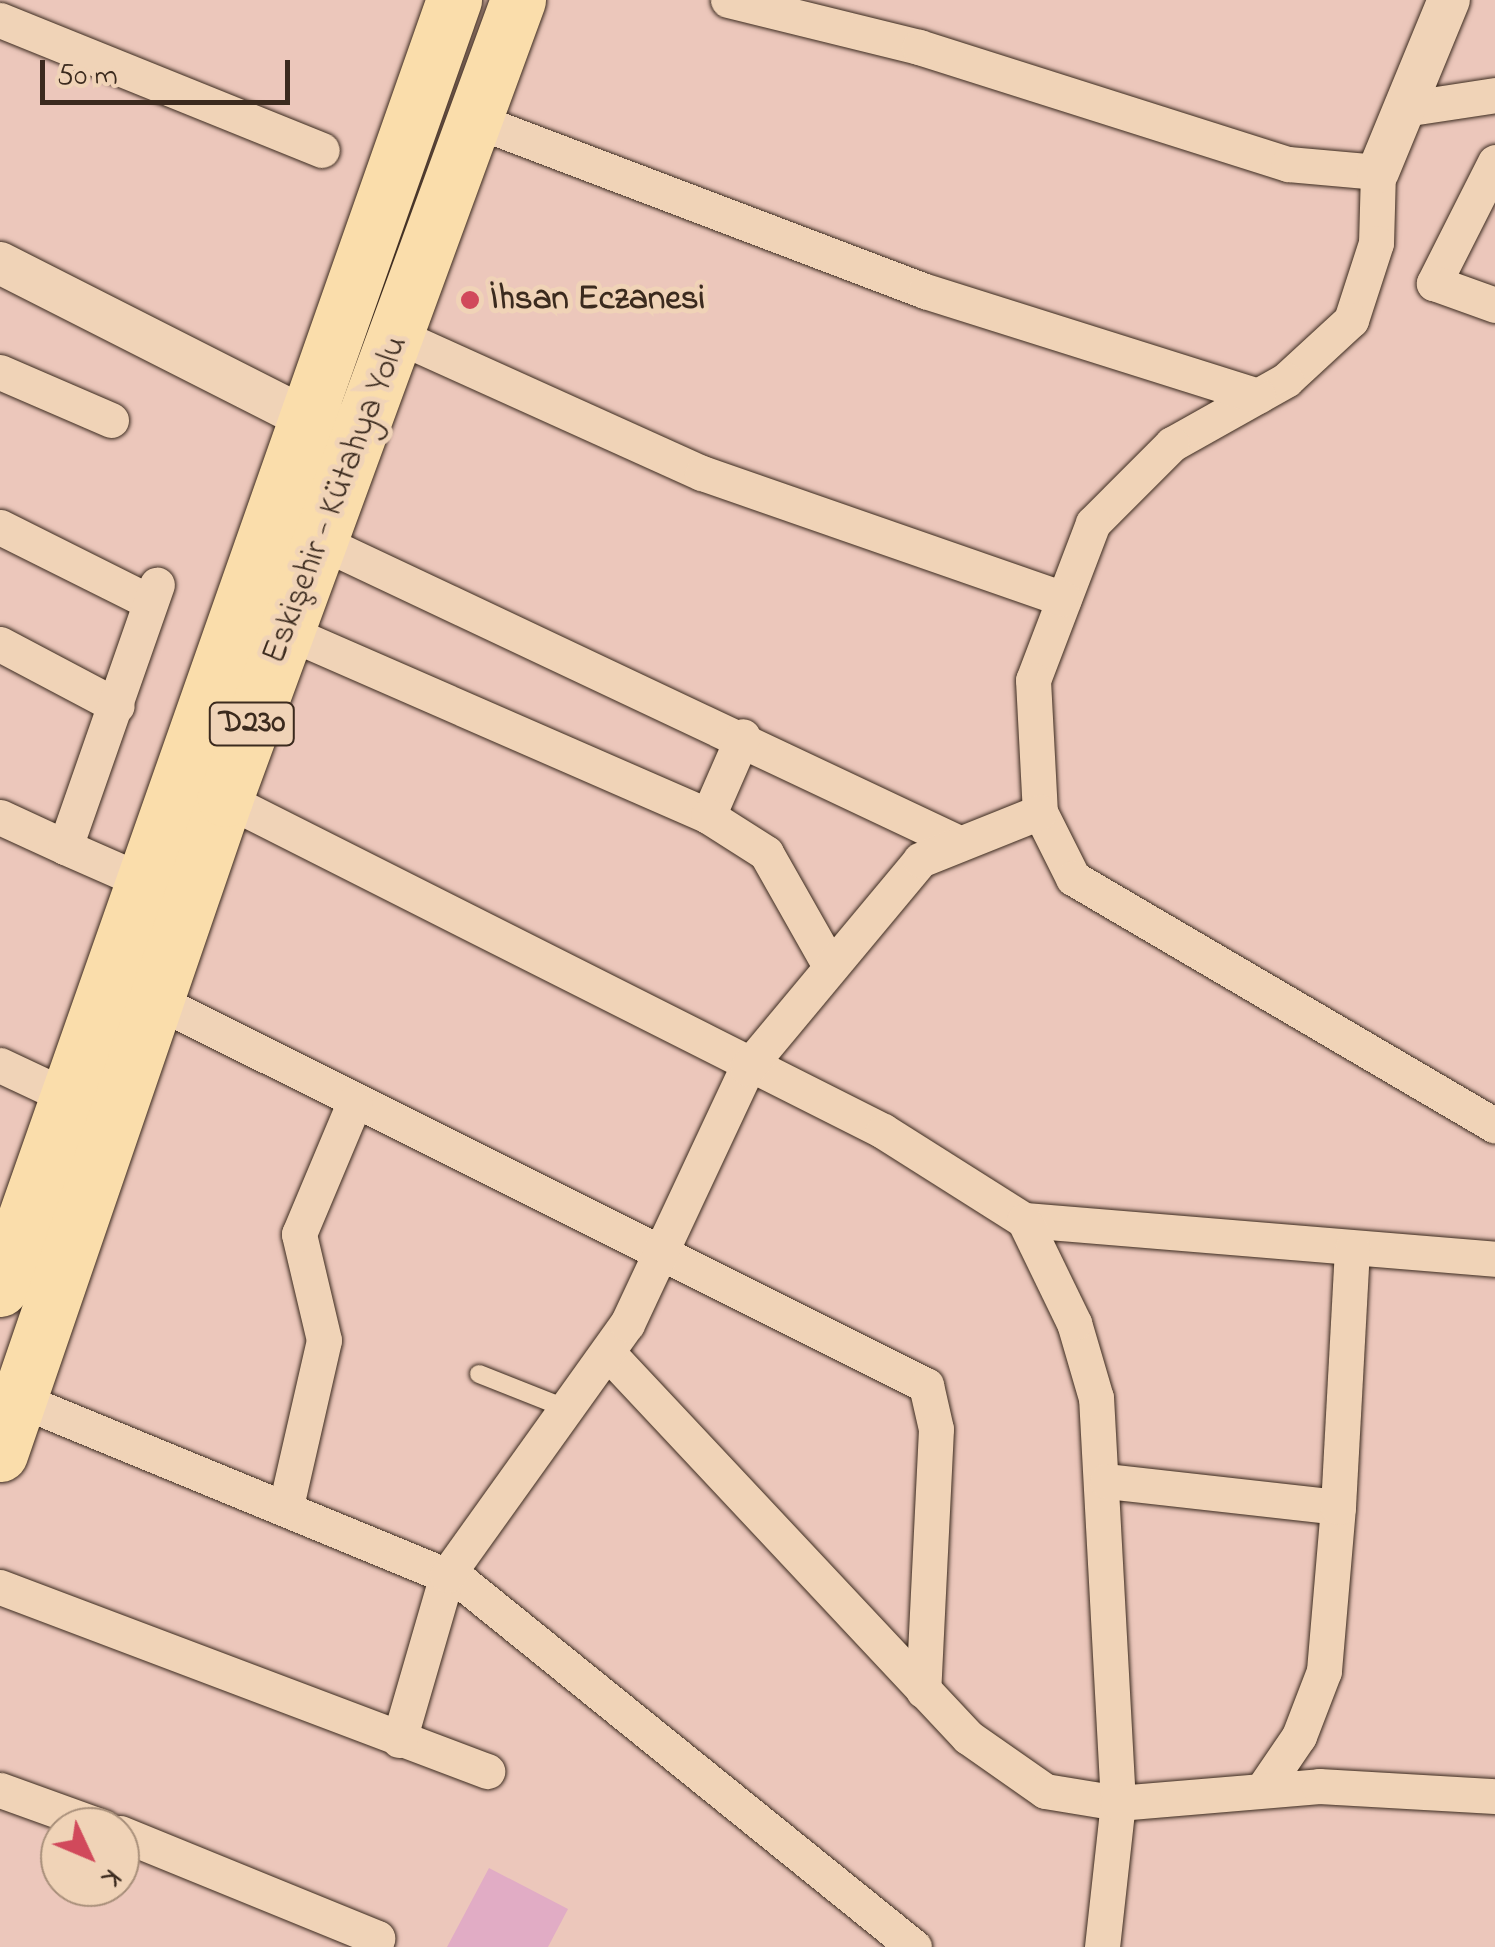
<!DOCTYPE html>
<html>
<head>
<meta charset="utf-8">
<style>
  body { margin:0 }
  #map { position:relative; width:1495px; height:1947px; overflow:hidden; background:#ecc7bb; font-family:"Indie Flower",sans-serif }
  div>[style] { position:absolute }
  .building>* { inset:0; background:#e1acc5 }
  .roads { filter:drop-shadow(0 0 2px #3b2a1e) drop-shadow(0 0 2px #3b2a1e) }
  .service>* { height:18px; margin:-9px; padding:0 9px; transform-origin:9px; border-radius:9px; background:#f0d3b7 }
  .minor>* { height:35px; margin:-17.5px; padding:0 17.5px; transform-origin:17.5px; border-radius:17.5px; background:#f0d3b7 }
  .tertiary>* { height:42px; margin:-21px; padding:0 21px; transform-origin:21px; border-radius:21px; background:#f0d3b7 }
  .trunk>* { height:55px; margin:-27.5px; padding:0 27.5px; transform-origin:27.5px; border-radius:27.5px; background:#faddab }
  .dots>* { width:28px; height:28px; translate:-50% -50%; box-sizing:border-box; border:5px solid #f0d3b7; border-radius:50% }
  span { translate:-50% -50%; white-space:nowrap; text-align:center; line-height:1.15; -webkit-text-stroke:10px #f0d3b7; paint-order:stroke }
  .shield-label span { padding:2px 8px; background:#f0d3b7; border:2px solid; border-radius:8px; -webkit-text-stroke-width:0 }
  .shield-label { font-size:32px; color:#3b2a1e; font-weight:700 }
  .poi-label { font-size:35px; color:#3b2a1e; font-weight:700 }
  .left { translate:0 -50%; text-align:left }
  .street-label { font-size:35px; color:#3b2a1e }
  .north { position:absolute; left:40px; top:1807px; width:100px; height:100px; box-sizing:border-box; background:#f0d3b7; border:2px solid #a88f7a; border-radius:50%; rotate:134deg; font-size:28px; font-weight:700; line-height:40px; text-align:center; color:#3b2a1e }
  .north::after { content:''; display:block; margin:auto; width:35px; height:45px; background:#d1495b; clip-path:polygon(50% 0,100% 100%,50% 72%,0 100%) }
  .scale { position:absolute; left:40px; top:60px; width:250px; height:45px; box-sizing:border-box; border:5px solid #3b2a1e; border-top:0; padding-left:12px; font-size:30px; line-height:35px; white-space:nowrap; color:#3b2a1e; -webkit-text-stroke:8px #f0d3b7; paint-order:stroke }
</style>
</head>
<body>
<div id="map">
  <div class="building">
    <div style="clip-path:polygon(489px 1868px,568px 1909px,548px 1947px,447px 1947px)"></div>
  </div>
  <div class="roads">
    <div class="service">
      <div style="left:479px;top:1374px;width:98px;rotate:21.6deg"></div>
    </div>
    <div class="minor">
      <div style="left:728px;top:0;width:197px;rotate:13.8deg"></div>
      <div style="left:919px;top:47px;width:387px;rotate:17.6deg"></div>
      <div style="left:1288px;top:164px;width:90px;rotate:5.1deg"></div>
      <div style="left:1378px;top:172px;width:71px;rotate:91.6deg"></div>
      <div style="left:1376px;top:243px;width:81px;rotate:108deg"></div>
      <div style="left:1351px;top:320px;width:88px;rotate:137.3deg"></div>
      <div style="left:1286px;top:380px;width:131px;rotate:150.7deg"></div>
      <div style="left:1172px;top:444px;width:112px;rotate:135deg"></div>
      <div style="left:1093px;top:523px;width:168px;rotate:110.9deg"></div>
      <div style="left:1033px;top:680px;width:132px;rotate:87deg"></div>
      <div style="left:1040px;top:812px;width:74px;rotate:63.4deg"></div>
      <div style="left:1073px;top:878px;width:489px;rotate:30.4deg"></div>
      <div style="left:0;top:20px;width:347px;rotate:22deg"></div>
      <div style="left:1404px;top:109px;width:92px;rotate:-8.7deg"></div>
      <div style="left:472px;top:119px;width:485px;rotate:20.8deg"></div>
      <div style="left:925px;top:291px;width:349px;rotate:17.5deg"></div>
      <div style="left:1495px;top:162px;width:136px;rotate:116.8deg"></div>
      <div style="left:1434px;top:283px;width:65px;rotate:19.8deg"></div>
      <div style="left:398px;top:336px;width:333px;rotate:24.3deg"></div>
      <div style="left:702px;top:473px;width:383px;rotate:19.2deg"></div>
      <div style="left:0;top:372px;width:121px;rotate:23.4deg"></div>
      <div style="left:0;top:527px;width:168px;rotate:26.6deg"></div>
      <div style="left:319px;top:541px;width:708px;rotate:25.26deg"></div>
      <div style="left:285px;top:631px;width:462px;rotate:23.6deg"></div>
      <div style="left:708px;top:816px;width:87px;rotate:-66.4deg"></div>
      <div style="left:0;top:644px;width:132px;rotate:27.9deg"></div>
      <div style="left:225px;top:799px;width:737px;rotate:26.77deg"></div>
      <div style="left:883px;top:1131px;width:167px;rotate:32.3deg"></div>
      <div style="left:1024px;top:1220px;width:473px;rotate:4.7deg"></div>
      <div style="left:708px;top:816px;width:69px;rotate:32.5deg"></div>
      <div style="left:766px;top:853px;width:124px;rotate:60.5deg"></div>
      <div style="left:0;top:817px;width:72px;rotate:24.8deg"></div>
      <div style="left:140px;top:880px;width:82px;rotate:-156.3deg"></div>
      <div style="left:65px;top:847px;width:278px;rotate:-70.7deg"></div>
      <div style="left:155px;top:1000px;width:862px;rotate:26.54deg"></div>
      <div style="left:926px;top:1385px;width:45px;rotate:77.2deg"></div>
      <div style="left:936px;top:1429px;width:262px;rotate:92.8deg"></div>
      <div style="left:0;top:1065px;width:73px;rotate:25.2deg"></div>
      <div style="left:609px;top:1354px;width:525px;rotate:46.85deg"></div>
      <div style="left:968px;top:1737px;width:94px;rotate:35deg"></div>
      <div style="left:1045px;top:1791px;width:74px;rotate:9.3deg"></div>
      <div style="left:1118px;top:1803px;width:406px;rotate:-93.1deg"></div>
      <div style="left:1096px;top:1398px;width:78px;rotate:-106.3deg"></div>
      <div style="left:1074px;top:1323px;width:114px;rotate:-115.9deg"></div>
      <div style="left:18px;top:1399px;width:480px;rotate:22.4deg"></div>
      <div style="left:462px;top:1582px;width:581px;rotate:38.92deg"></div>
      <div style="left:1107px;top:1481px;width:232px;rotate:6.4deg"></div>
      <div style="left:1338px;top:1507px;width:165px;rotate:94.9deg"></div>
      <div style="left:1324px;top:1671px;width:70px;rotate:111deg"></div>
      <div style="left:1299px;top:1736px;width:64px;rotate:124.2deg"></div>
      <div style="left:286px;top:1506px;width:170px;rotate:-77.1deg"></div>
      <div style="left:324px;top:1340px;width:109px;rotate:-103.3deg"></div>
      <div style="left:299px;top:1234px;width:144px;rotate:-67.2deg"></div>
      <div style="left:1338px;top:1507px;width:259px;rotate:-86.9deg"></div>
      <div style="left:0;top:1587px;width:521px;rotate:20.7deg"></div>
      <div style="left:399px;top:1740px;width:172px;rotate:-73.8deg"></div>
      <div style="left:447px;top:1575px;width:309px;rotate:-54.4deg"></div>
      <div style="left:627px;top:1324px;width:283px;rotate:-64.9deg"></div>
      <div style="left:747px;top:1068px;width:271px;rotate:-50.2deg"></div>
      <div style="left:920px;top:860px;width:129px;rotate:-21.8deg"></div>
      <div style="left:0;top:1790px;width:109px;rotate:19.8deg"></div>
      <div style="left:120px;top:1833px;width:278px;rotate:22.2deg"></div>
      <div style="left:377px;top:1938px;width:9px;rotate:103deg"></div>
      <div style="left:1102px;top:1947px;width:145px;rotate:-83.7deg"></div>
      <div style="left:1118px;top:1803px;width:202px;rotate:-4.8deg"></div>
      <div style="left:1319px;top:1786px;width:176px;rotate:3.3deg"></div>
    </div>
    <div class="tertiary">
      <div style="left:1378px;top:172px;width:186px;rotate:-67.6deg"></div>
      <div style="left:0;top:263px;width:347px;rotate:26.9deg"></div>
      <div style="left:310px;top:420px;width:27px;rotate:8deg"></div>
    </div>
    <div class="trunk">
      <div style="left:0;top:1289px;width:1367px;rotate:-70.6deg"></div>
      <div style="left:0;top:1454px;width:693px;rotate:-71.04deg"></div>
      <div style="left:225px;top:799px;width:851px;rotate:-69.86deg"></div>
    </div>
  </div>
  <div class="dots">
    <div style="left:470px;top:300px;background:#d1495b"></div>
  </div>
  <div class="shield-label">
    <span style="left:252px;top:724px">D230</span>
  </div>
  <div class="poi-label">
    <span class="left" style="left:490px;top:300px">İhsan Eczanesi</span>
  </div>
  <div class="street-label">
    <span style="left:336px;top:500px;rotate:-69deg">Eskişehir - Kütahya Yolu</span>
  </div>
  <div class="north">K</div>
  <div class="scale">50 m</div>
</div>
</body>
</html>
